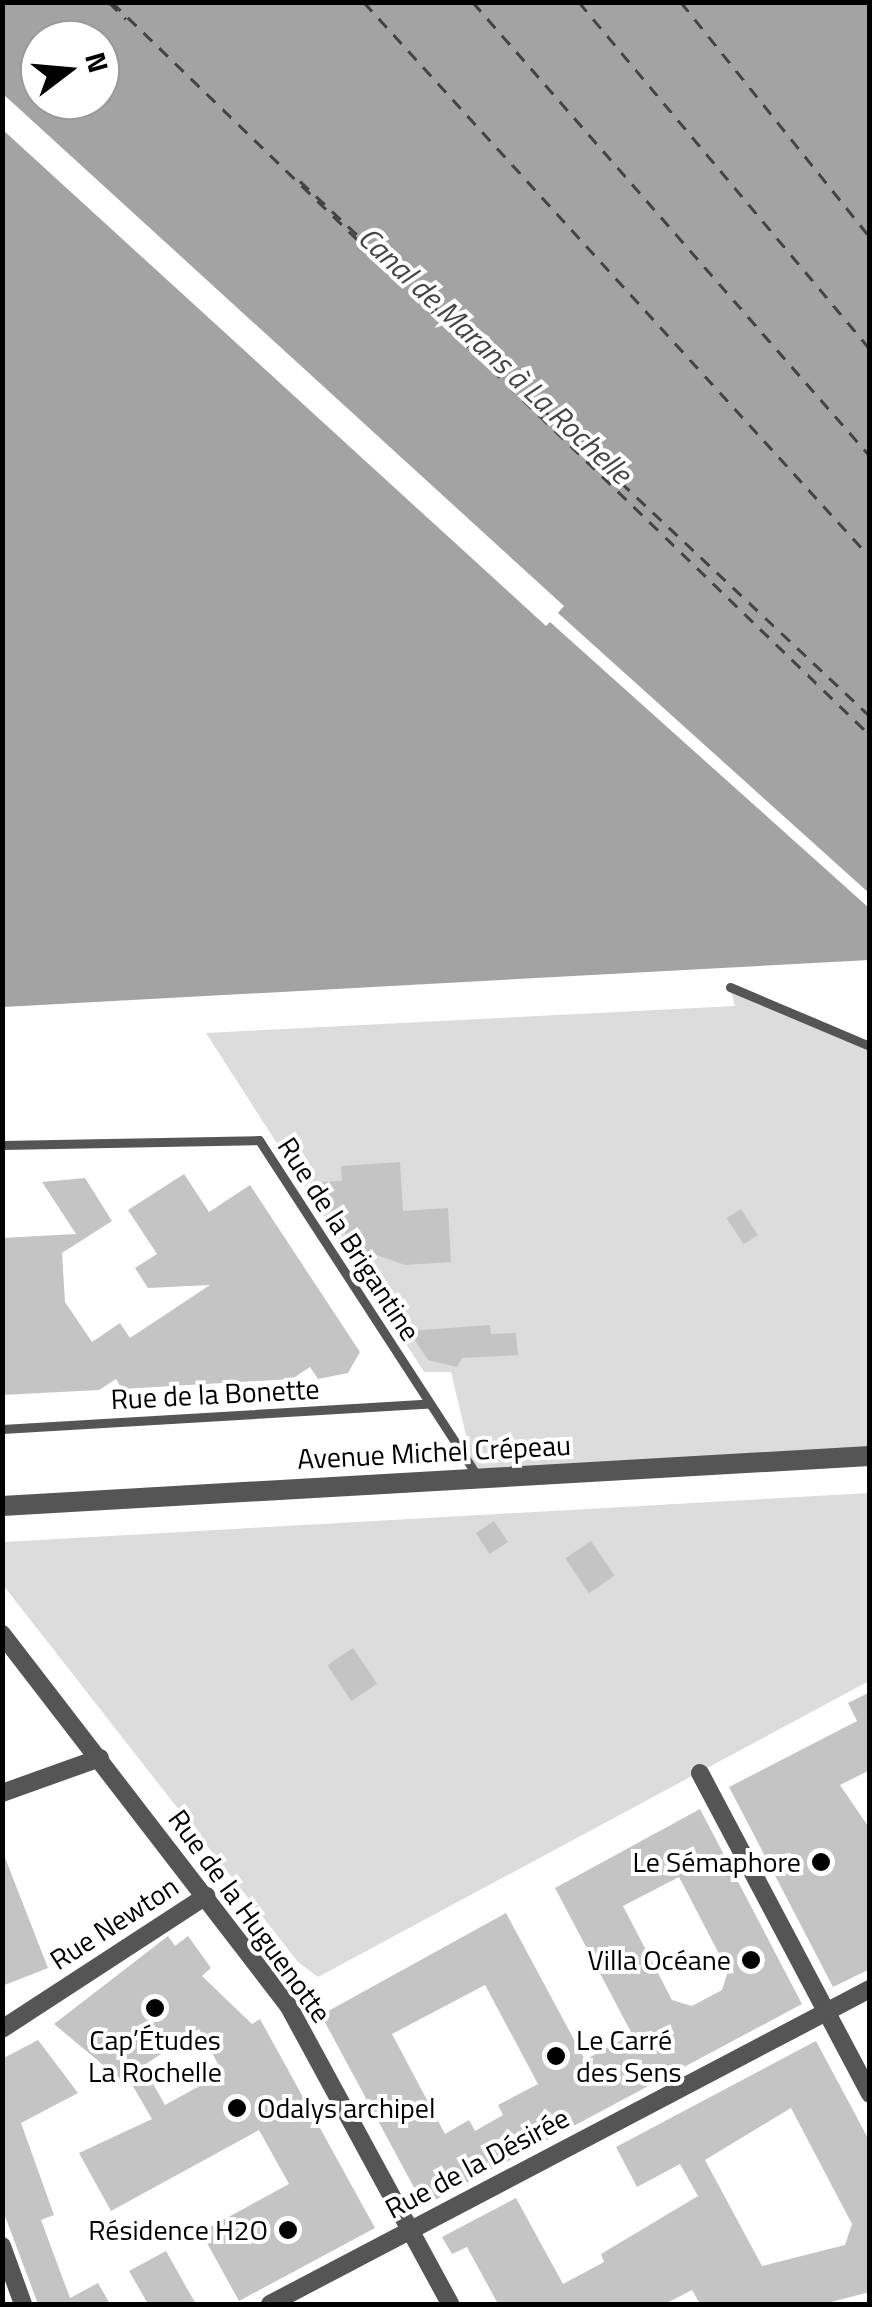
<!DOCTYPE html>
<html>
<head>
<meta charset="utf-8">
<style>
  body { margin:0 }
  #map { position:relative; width:872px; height:2307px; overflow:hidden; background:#fff; font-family:"Titillium Web",sans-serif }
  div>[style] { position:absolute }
  .green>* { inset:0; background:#dcdcdc }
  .water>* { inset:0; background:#a3a3a3 }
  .pier>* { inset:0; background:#fff }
  .ferry>* { height:2.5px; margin-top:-1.25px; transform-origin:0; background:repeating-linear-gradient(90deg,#444 0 12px,transparent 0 22px) }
  .building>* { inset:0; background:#c4c4c4; transform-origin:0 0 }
  .service>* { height:9px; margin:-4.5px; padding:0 4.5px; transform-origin:4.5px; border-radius:4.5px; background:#555 }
  .minor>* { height:18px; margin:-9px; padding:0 9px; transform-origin:9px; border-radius:9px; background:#555 }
  .tertiary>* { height:20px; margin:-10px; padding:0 10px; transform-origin:10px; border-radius:10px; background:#555 }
  .dots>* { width:28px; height:28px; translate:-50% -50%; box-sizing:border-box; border:5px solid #fff; border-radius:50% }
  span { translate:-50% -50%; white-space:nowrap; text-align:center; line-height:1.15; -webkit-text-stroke:8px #fff; paint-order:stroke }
  .street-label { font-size:28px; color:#000 }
  .poi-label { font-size:28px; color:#000 }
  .right { translate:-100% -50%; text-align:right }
  .left { translate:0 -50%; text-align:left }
  .water-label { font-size:30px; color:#444; font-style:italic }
  .frame { position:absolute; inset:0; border:5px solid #000; pointer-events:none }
  .north { position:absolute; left:20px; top:20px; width:100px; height:100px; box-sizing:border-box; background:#fff; border:2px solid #999; border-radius:50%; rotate:74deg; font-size:28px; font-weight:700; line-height:40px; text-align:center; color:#000 }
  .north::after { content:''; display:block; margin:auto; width:35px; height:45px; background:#000; clip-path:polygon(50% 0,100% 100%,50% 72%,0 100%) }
</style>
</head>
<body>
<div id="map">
  <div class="green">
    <div style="clip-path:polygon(730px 987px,869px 1046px,869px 1456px,477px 1476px,461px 1453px,469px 1448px,451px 1372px,424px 1372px,206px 1033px,735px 1006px)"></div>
    <div style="clip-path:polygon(869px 1493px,869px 1681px,318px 1977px,298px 1962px,3px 1585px,4px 1542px)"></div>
  </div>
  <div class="water">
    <div style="clip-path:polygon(evenodd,3px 3px,869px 3px,869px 960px,3px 1007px,3px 3px,40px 40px,100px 40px,100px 100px,40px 100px,40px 40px)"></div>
  </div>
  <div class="pier">
    <div style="clip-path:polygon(3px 94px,564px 606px,558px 613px,869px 893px,869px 908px,550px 622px,546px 626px,3px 130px)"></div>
  </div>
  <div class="ferry">
    <div style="left:109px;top:2px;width:24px;rotate:45deg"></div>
    <div style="left:112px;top:2px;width:1054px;rotate:44.04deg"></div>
    <div style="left:364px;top:2px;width:751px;rotate:47.64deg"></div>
    <div style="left:473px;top:2px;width:603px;rotate:48.83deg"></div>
    <div style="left:579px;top:2px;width:453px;rotate:50deg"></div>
    <div style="left:681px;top:2px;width:302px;rotate:51.2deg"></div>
    <div style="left:300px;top:181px;width:782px;rotate:43.19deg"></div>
  </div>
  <div class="building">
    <div style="clip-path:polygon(400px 1162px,403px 1211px,448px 1208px,451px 1262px,405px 1265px,354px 1247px,323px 1198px,322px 1182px,342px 1181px,341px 1166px)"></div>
    <div style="clip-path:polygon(184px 1174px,209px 1212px,250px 1185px,360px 1352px,348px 1373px,318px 1379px,310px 1367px,292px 1379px,122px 1389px,116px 1379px,99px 1390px,2px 1395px,2px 1238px,76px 1234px,42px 1182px,85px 1178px,112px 1221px,62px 1253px,65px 1302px,92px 1342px,120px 1323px,130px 1338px,210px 1285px,148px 1288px,135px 1268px,157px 1254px,128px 1210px)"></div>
    <div style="left:741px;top:1209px;width:31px;height:17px;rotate:57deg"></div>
    <div style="clip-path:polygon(490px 1325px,491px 1334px,516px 1333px,518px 1355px,462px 1358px,457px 1367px,428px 1360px,409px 1331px)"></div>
    <div style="left:494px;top:1521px;width:25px;height:22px;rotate:56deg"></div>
    <div style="left:591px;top:1541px;width:42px;height:31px;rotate:56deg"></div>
    <div style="left:353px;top:1648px;width:43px;height:31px;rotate:56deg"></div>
    <div style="clip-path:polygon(870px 1692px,870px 1770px,840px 1785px,870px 1829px,870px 1969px,833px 1987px,729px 1787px,857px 1721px,848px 1703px)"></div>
    <div style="clip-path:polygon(evenodd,700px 1809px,802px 2004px,424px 2206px,321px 2015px,506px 1913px,585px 2060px,632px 2034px,555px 1888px,700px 1809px,679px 1877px,728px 1971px,722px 1990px,692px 2006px,672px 2000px,623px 1906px,679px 1877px,700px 1809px,485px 1985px,538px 2084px,498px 2105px,503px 2115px,475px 2131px,469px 2120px,445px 2134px,392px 2034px,485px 1985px)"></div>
    <div style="clip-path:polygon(2px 1850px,48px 1968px,2px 1986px)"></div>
    <div style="clip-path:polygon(evenodd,168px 1936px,175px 1946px,188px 1936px,211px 1968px,202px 1976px,252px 2024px,260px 2019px,375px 2228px,239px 2301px,201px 2232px,289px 2184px,259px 2130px,111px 2211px,79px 2153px,152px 2119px,127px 2076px,121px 2080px,54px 2024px,168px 1936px,199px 2029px,223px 2073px,165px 2105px,143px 2066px,199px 2029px)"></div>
    <div style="clip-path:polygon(38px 2040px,78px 2093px,21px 2123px,54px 2215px,41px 2220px,70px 2298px,98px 2283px,110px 2304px,38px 2304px,2px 2208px,2px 2059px)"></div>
    <div style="clip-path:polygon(evenodd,816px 2041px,870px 2142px,870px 2292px,823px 2304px,700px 2304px,692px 2290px,665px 2304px,498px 2304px,467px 2247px,452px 2254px,442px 2237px,516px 2198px,563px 2284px,604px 2262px,601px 2254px,698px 2196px,680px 2164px,637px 2187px,616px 2147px,816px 2041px,791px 2108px,852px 2224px,845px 2245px,762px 2266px,705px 2160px,791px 2108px)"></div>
    <div style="clip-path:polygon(166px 2251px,185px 2285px,196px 2304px,148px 2304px,129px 2271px)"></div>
  </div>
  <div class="service">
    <div style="left:730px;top:987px;width:152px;rotate:22.9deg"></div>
    <div style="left:2px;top:1145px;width:257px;rotate:-1.1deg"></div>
    <div style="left:259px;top:1140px;width:401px;rotate:57deg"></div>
    <div style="left:2px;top:1429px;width:428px;rotate:-3.4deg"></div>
  </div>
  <div class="minor">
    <div style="left:2px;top:1634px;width:471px;rotate:52.4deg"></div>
    <div style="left:289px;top:2007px;width:338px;rotate:61.5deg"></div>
    <div style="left:700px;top:1773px;width:363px;rotate:62.1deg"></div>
    <div style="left:2px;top:1793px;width:104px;rotate:-19.7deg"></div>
    <div style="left:2px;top:2029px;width:244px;rotate:-33.1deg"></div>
    <div style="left:2px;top:2246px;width:62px;rotate:70.1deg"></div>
    <div style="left:270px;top:2304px;width:678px;rotate:-27.7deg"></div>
  </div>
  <div class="tertiary">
    <div style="left:2px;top:1506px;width:869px;rotate:-3.3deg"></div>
  </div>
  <div class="dots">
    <div style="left:821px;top:1862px;background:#000"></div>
    <div style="left:751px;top:1960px;background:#000"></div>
    <div style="left:155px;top:2008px;background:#000"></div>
    <div style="left:556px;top:2056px;background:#000"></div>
    <div style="left:237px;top:2108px;background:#000"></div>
    <div style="left:288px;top:2230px;background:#000"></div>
  </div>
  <div class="street-label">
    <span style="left:349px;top:1239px;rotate:57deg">Rue de la Brigantine</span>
    <span style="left:215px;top:1394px;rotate:-3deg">Rue de la Bonette</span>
    <span style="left:434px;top:1452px;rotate:-3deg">Avenue Michel Crépeau</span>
    <span style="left:250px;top:1916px;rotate:54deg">Rue de la Huguenotte</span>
    <span style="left:114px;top:1923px;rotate:-33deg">Rue Newton</span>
    <span style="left:477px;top:2163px;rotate:-28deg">Rue de la Désirée</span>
  </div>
  <div class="poi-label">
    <span class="right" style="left:801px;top:1862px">Le Sémaphore</span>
    <span class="right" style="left:731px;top:1960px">Villa Océane</span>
    <span style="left:155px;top:2056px">Cap’Études<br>La Rochelle</span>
    <span class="left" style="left:576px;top:2056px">Le Carré<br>des Sens</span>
    <span class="left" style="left:257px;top:2108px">Odalys archipel</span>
    <span class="right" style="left:268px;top:2230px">Résidence H2O</span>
  </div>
  <div class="water-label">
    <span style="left:495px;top:355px;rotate:43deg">Canal de Marans à La Rochelle</span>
  </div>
  <div class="frame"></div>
  <div class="north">N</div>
</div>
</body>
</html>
